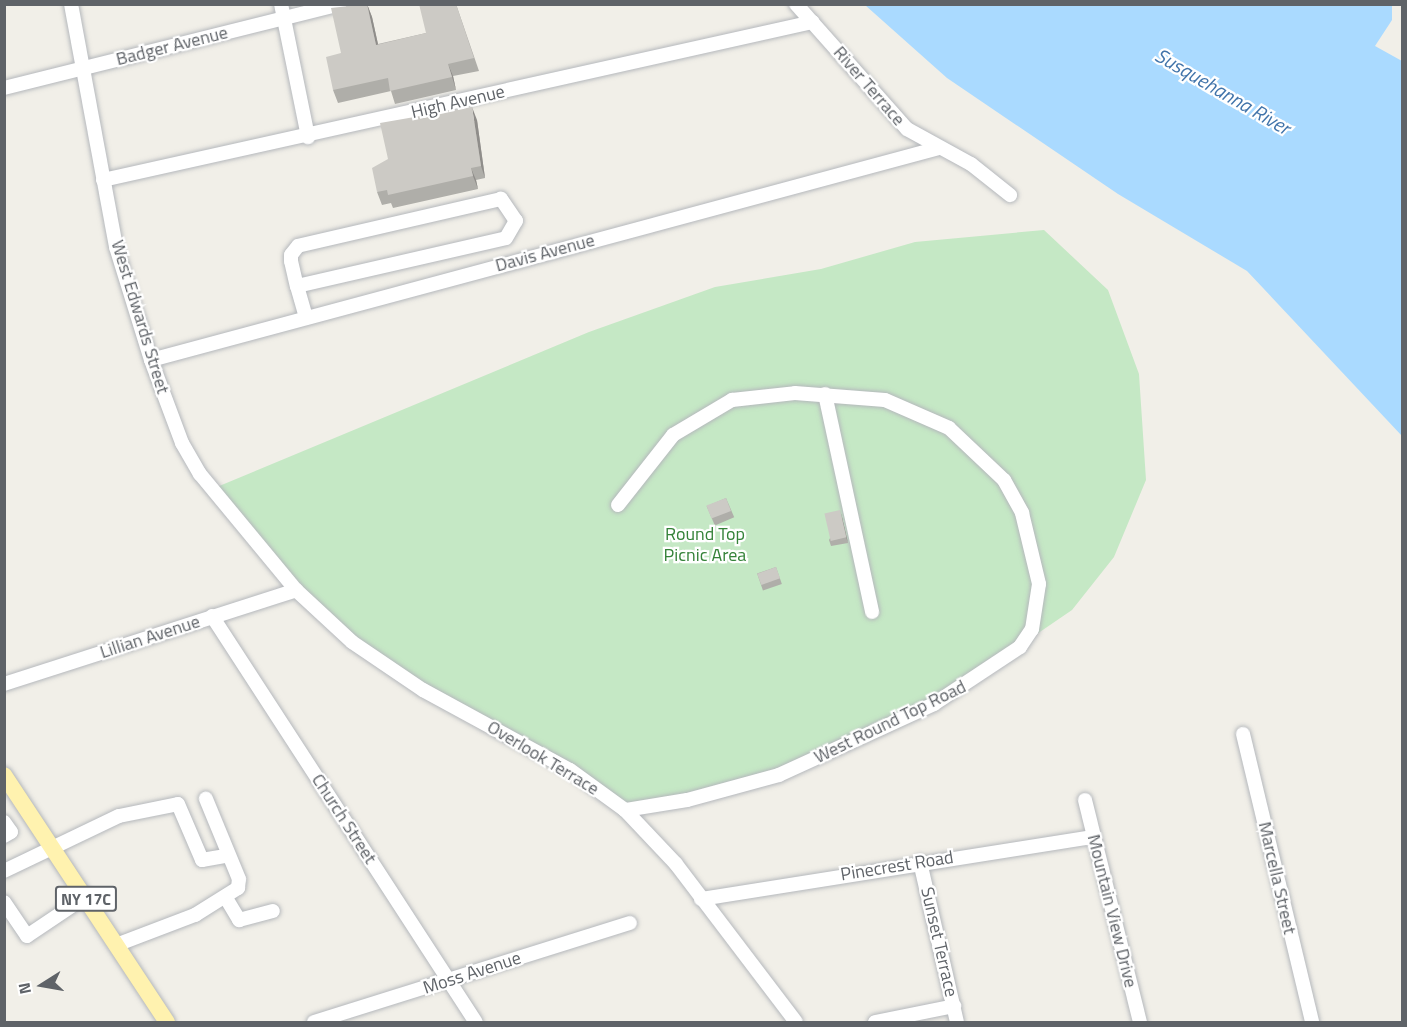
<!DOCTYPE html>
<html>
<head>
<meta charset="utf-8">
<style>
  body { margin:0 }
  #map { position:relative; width:1407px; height:1027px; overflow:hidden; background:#f1efe8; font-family:"Titillium Web",sans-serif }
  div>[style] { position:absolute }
  .green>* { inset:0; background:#c5e8c5 }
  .water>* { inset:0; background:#aadaff }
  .roads { filter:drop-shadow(0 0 2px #b5b8bc) drop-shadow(0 0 2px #b5b8bc) }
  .minor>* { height:14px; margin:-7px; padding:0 7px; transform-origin:7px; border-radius:7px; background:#fff }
  .major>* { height:16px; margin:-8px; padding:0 8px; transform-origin:8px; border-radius:8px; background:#fff2af }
  .wall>* { inset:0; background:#afaea9; transform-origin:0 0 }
  .shaded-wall>* { inset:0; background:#8f8d8a }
  .building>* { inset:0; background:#cccac5; transform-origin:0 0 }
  span { translate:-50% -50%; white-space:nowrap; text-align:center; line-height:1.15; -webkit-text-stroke:4.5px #fff; paint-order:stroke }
  .shield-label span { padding:2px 4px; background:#fff; border:2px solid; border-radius:4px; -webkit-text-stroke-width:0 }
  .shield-label { font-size:16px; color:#5f6368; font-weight:700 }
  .street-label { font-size:18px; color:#5f6368 }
  .park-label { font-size:18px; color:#348238 }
  .water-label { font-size:20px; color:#4174aa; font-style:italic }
  .frame { position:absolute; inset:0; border:6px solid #5f6368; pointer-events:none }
  .north { position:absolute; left:12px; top:955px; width:60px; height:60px; -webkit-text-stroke:4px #fff; paint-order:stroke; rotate:259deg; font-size:16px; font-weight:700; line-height:24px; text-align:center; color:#5f6368 }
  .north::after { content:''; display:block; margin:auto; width:21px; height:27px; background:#5f6368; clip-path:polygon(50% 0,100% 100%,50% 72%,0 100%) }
</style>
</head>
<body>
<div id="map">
  <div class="green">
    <div style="clip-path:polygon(1044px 230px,1108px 290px,1139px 374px,1146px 480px,1114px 557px,1072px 610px,934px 704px,779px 775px,625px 810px,423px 690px,296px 590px,212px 489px,589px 332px,715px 287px,821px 269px,915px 242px)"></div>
  </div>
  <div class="water">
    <div style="clip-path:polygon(865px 5px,1392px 5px,1392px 20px,1375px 46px,1402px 61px,1402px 436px,1247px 271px,1118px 194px,947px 78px)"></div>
  </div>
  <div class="roads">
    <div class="minor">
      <div style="left:71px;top:4px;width:247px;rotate:79.5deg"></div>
      <div style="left:116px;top:247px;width:118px;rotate:72.8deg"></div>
      <div style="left:151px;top:360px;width:89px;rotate:69.5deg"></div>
      <div style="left:182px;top:443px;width:36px;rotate:60deg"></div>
      <div style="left:200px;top:474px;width:151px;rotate:50.4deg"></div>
      <div style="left:296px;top:590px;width:76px;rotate:42.9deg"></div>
      <div style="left:352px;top:642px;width:86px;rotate:34.1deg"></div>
      <div style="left:423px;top:690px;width:167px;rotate:28.6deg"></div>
      <div style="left:570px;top:770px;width:68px;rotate:36deg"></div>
      <div style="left:625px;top:810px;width:74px;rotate:46.6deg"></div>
      <div style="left:676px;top:864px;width:198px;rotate:52.8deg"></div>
      <div style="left:281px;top:4px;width:136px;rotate:78.5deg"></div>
      <div style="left:796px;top:4px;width:167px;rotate:48.4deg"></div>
      <div style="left:907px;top:129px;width:73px;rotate:28.7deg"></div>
      <div style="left:971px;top:164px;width:50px;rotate:38.5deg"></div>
      <div style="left:4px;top:88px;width:346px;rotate:-14deg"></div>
      <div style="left:103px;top:180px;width:727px;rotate:-12.55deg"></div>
      <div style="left:297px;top:286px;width:214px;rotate:-12.9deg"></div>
      <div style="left:506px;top:238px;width:20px;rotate:-60deg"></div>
      <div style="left:516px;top:221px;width:27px;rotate:-124deg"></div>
      <div style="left:501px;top:199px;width:208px;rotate:167deg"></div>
      <div style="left:298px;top:246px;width:11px;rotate:128deg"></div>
      <div style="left:291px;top:255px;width:6px;rotate:90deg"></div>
      <div style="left:291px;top:261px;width:26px;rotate:77deg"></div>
      <div style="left:297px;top:286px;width:33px;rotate:74deg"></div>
      <div style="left:151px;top:360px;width:816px;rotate:-15.06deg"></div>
      <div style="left:825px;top:394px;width:223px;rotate:77.8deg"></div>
      <div style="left:618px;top:505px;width:89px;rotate:-51.8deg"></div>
      <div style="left:673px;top:435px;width:69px;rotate:-30.7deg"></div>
      <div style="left:732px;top:400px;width:63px;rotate:-6.3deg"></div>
      <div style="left:795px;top:393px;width:90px;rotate:4.4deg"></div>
      <div style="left:885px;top:400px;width:70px;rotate:23.6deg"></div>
      <div style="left:949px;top:428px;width:76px;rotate:43.4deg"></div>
      <div style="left:1004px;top:480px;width:38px;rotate:61deg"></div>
      <div style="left:1022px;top:513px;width:73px;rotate:76.5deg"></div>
      <div style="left:1039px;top:584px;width:46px;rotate:98.8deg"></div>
      <div style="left:1032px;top:629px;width:22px;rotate:124deg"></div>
      <div style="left:1020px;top:647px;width:103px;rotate:146.5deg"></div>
      <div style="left:934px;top:704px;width:170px;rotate:155.4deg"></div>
      <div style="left:779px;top:775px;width:95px;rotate:164.8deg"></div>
      <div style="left:687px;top:800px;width:63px;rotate:170.8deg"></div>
      <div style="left:212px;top:616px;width:484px;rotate:57deg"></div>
      <div style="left:4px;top:684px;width:307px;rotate:-17.8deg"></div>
      <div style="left:1243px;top:734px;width:296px;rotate:76.5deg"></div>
      <div style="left:1085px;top:800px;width:229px;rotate:76.1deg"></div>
      <div style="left:4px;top:822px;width:12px;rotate:55deg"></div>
      <div style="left:11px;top:832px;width:8px;rotate:150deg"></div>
      <div style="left:920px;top:862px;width:164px;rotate:77deg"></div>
      <div style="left:4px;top:871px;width:127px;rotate:-25.6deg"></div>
      <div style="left:119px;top:816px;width:60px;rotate:-11.5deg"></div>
      <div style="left:178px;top:804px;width:61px;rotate:66.8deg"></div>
      <div style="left:202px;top:860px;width:27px;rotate:-10deg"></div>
      <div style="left:226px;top:898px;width:26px;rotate:59deg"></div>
      <div style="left:239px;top:920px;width:35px;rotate:-15deg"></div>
      <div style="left:701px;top:899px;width:398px;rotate:-9deg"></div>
      <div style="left:4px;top:902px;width:41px;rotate:55.9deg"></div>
      <div style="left:27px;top:936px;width:70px;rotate:-33.9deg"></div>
      <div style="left:116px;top:945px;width:85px;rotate:-20.8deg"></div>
      <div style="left:195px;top:915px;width:51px;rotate:-32.1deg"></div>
      <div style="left:238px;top:888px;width:9px;rotate:-84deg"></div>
      <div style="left:239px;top:879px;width:87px;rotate:-112.4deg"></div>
      <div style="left:314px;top:1022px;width:331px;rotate:-17.4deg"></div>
      <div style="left:875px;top:1022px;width:81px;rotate:-11.4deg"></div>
    </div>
    <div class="major">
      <div style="left:4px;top:775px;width:296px;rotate:56.6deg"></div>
    </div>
  </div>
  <div class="wall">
    <div style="clip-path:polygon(367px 4px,372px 17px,378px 44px,426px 33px,456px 4px,479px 71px,453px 76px,456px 90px,395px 104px,391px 91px,338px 103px,333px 90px,341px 53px)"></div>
    <div style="clip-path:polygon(477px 120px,485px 178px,476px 180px,478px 189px,393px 208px,391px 203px,382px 205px,377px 192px)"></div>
    <div style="left:726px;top:498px;width:21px;height:21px;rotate:67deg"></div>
    <div style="clip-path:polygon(842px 517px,848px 543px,831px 546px,829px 540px)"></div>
    <div style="left:776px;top:567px;width:18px;height:20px;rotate:71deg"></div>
  </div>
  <div class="shaded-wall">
    <div style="clip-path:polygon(367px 4px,372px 17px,381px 58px,376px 45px)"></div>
    <div style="clip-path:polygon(448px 64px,453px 76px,456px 90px)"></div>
    <div style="clip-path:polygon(472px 107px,477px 120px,485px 178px,481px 166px)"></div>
    <div style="clip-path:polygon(471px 168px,476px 180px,478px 189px,473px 176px)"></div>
    <div style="clip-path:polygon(840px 510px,842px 517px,848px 543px,846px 537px)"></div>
  </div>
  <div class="building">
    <div style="clip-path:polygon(367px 4px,376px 45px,426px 33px,419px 4px,456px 4px,474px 58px,448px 64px,452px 77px,390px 91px,388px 78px,333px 90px,326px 57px,341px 53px,331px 8px)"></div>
    <div style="clip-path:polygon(472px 107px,481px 166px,471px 168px,473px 176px,388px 195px,387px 190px,377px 192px,372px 168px,388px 159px,380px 123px)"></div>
    <div style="left:726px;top:498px;width:14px;height:21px;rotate:69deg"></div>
    <div style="left:840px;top:510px;width:28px;height:16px;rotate:77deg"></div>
    <div style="left:776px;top:567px;width:12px;height:20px;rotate:70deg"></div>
  </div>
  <div class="shield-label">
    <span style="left:86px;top:899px">NY 17C</span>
  </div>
  <div class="street-label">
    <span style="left:172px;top:46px;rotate:-14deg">Badger Avenue</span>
    <span style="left:869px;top:86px;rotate:49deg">River Terrace</span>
    <span style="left:458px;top:102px;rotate:-13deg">High Avenue</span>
    <span style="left:545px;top:253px;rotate:-15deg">Davis Avenue</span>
    <span style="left:140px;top:317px;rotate:73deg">West Edwards Street</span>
    <span style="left:150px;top:637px;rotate:-18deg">Lillian Avenue</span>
    <span style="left:890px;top:722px;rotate:-26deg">West Round Top Road</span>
    <span style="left:543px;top:758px;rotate:31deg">Overlook Terrace</span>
    <span style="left:344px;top:819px;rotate:57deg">Church Street</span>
    <span style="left:897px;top:866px;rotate:-9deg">Pinecrest Road</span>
    <span style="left:1277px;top:878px;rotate:77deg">Marcella Street</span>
    <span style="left:1112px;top:911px;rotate:76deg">Mountain View Drive</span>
    <span style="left:939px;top:942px;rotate:77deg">Sunset Terrace</span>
    <span style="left:472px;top:973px;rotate:-18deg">Moss Avenue</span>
  </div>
  <div class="park-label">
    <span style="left:705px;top:545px">Round Top<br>Picnic Area</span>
  </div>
  <div class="water-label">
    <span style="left:1223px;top:91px;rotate:30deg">Susquehanna River</span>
  </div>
  <div class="frame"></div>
  <div class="north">N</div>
</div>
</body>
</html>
